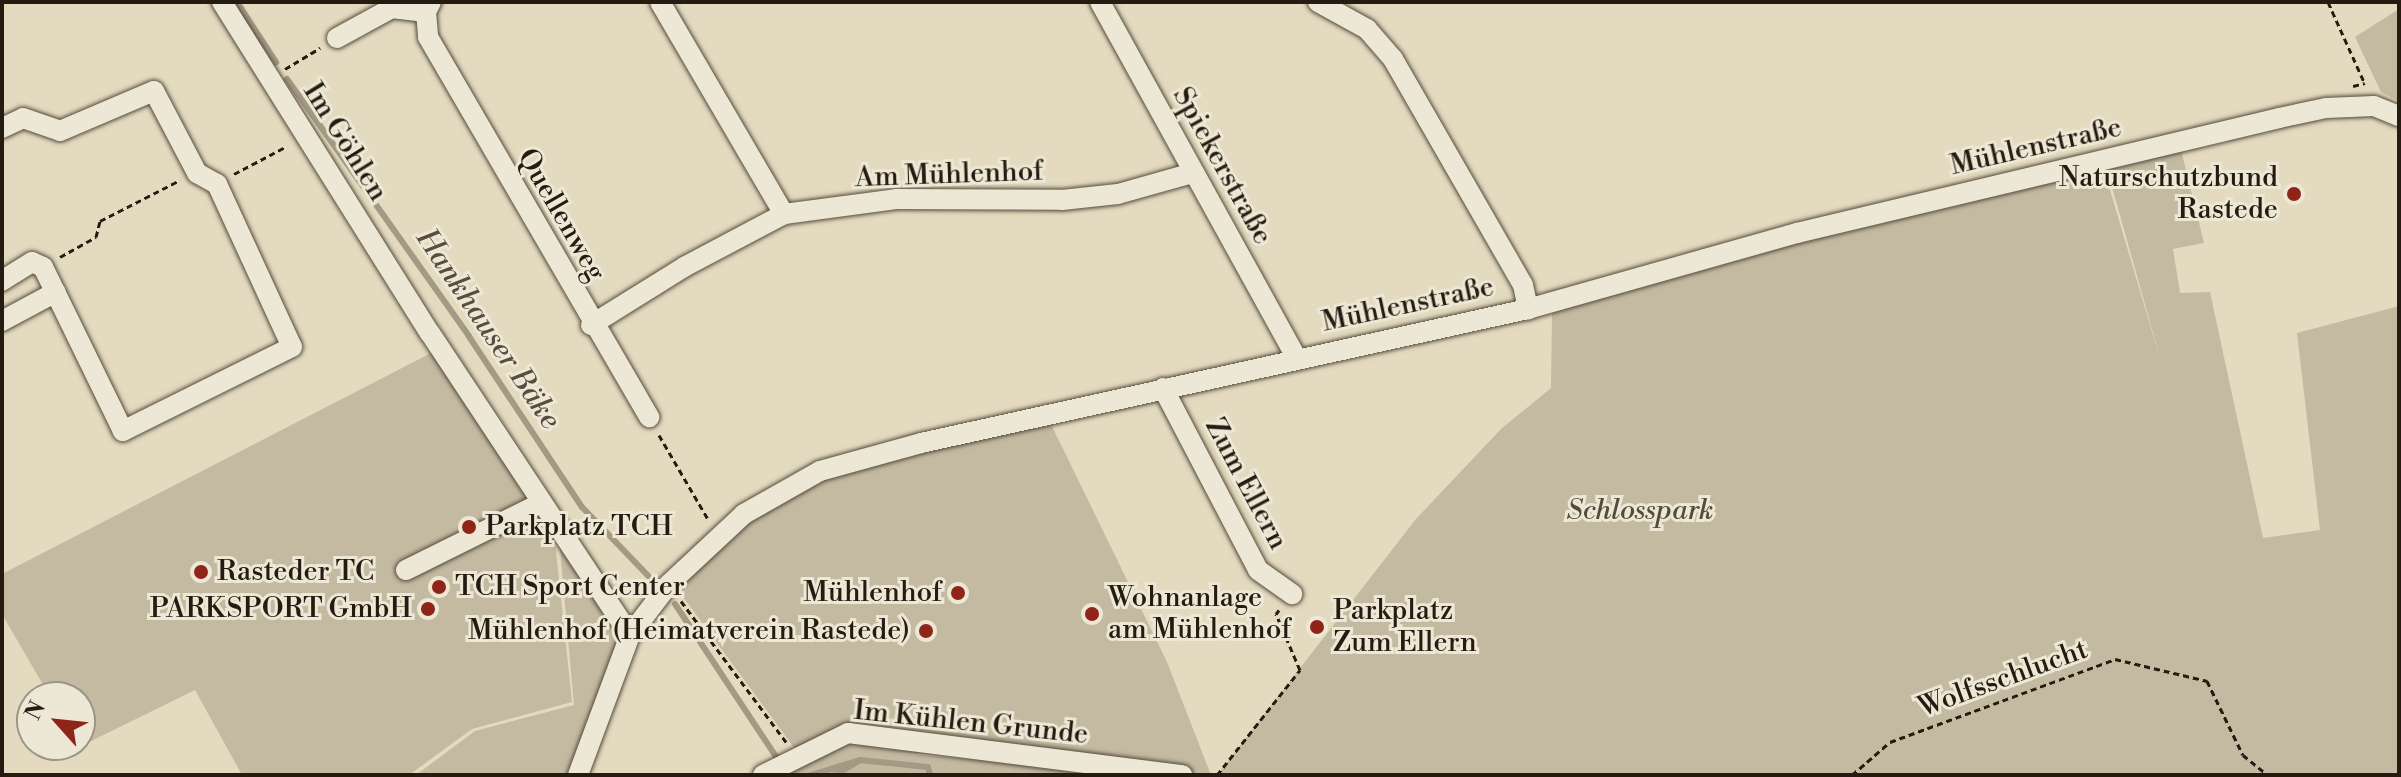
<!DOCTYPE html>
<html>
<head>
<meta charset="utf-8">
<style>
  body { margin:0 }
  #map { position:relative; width:2401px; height:777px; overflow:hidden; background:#e3dabf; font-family:"Libre Bodoni",serif }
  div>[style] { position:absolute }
  .green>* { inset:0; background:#c3baa1 }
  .stream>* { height:6px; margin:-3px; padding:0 3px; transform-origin:3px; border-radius:3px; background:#a39984 }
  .path>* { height:3px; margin-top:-1.5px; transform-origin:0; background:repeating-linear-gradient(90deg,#261b11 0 6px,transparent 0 10px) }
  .roads { filter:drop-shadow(0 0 2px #554b3c) drop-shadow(0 0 2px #554b3c) }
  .minor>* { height:20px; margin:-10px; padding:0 10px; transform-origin:10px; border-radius:10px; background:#ede7d5 }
  .dots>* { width:22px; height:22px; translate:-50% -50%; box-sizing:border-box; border:4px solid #ede7d5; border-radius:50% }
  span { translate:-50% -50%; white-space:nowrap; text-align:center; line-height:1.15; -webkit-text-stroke:6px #ede7d5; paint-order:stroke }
  .street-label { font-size:28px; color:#261b11 }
  .poi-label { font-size:28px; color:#261b11 }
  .right { translate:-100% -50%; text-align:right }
  .left { translate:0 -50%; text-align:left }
  .park-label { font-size:28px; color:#554b3c; font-style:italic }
  .water-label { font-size:30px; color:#584d3f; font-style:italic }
  .frame { position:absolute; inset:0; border:4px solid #261b11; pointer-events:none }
  .north { position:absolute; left:16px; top:681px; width:80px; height:80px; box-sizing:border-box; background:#ede7d5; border:2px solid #9d9587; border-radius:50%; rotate:297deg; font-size:22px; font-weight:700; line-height:32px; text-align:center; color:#261b11 }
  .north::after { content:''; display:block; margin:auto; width:28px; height:36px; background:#8f2418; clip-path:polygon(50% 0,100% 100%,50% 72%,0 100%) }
</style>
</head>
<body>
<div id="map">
  <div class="green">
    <div style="clip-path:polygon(2399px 9px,2399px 101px,2381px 92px,2355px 37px)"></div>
    <div style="clip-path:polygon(2179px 142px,2204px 243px,2173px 249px,2180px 293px,2210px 292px,2263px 538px,2320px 530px,2297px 333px,2399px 306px,2399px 775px,1217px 775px,1416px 519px,1501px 429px,1551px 388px,1552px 312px,1818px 227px,2102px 163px,2162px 365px,2105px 162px)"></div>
    <div style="clip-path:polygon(435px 351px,554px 533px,572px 702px,472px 729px,409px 775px,242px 775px,195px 690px,79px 747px,80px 697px,50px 697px,2px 614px,2px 574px)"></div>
    <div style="clip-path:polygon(1046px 414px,1167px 662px,1211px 775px,1046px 758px,894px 753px,1171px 775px,771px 775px,798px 753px,675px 586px,689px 561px,820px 471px)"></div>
    <div style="clip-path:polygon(559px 538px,624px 634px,575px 775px,416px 775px,475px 731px,574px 705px)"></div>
  </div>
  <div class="stream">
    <div style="left:237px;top:2px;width:72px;rotate:57deg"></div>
    <div style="left:287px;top:79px;width:314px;rotate:54.7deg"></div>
    <div style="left:468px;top:335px;width:206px;rotate:56.5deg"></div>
    <div style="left:582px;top:507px;width:107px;rotate:46.1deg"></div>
    <div style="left:675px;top:604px;width:185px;rotate:56.5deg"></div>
    <div style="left:832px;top:769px;width:10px;rotate:11deg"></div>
    <div style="left:842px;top:771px;width:21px;rotate:-31deg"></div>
    <div style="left:811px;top:775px;width:51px;rotate:-17deg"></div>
    <div style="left:860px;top:760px;width:68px;rotate:5.9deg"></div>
    <div style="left:928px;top:767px;width:8px;rotate:76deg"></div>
  </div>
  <div class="path">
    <div style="left:2328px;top:2px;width:90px;rotate:65.7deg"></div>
    <div style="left:285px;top:69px;width:41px;rotate:-31deg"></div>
    <div style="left:2353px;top:86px;width:12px;rotate:-14deg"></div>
    <div style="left:234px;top:174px;width:60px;rotate:-27.8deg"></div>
    <div style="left:60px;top:257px;width:41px;rotate:-29.1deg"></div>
    <div style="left:96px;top:237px;width:16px;rotate:-76deg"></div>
    <div style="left:100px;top:221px;width:90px;rotate:-27.1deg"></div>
    <div style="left:659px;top:435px;width:99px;rotate:59.8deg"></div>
    <div style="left:681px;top:601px;width:177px;rotate:53.3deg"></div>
    <div style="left:1217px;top:775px;width:134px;rotate:-51.7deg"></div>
    <div style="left:1300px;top:670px;width:61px;rotate:-113.2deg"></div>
    <div style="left:1276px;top:614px;width:5px;rotate:-53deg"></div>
    <div style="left:1852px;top:775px;width:50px;rotate:-41deg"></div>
    <div style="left:1890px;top:742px;width:240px;rotate:-20.2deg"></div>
    <div style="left:2115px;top:659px;width:95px;rotate:13.4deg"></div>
    <div style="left:2207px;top:681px;width:82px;rotate:64.1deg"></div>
    <div style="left:2243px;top:755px;width:32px;rotate:39deg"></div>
  </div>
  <div class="roads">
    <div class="minor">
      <div style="left:222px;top:2px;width:391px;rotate:57.9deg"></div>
      <div style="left:430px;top:333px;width:362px;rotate:56.5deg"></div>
      <div style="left:431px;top:2px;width:11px;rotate:117deg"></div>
      <div style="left:426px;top:12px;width:25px;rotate:85deg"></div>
      <div style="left:428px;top:37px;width:440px;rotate:59.8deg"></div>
      <div style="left:660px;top:2px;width:246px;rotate:59.7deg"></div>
      <div style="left:1100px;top:2px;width:406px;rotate:61.1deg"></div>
      <div style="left:1318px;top:2px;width:56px;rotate:28.9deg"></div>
      <div style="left:1367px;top:29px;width:40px;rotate:49deg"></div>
      <div style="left:1393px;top:59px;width:261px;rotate:60.1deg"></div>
      <div style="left:1523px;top:285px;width:25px;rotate:78deg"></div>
      <div style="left:337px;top:38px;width:63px;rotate:-28.6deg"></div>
      <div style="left:392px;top:8px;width:34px;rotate:7deg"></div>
      <div style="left:2px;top:128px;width:23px;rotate:-25deg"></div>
      <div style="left:23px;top:118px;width:39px;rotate:19deg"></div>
      <div style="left:60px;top:131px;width:102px;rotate:-23.1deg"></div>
      <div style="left:154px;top:91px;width:93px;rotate:62.3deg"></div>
      <div style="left:197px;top:173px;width:23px;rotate:29deg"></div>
      <div style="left:217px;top:184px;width:179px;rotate:65.3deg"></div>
      <div style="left:292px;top:347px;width:189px;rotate:153.6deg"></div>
      <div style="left:123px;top:431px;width:182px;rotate:-116deg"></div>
      <div style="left:43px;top:267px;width:12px;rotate:-156deg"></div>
      <div style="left:32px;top:262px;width:36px;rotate:148deg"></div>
      <div style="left:2px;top:321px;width:61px;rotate:-28.2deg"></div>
      <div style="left:591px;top:325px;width:110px;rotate:-31.9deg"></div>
      <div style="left:684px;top:267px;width:113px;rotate:-27.9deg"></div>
      <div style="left:784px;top:214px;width:113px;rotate:-7.6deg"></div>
      <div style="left:896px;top:199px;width:166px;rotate:0.3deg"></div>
      <div style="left:1062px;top:200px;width:56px;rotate:-6.1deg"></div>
      <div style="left:1118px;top:194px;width:77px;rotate:-15.8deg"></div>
      <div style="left:1163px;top:388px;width:205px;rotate:62.4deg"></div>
      <div style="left:1258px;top:570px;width:42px;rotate:35.2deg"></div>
      <div style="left:406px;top:570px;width:151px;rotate:-26.4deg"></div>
      <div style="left:578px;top:775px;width:149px;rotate:-69.6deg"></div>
      <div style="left:630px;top:635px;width:64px;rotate:-52.6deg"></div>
      <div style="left:669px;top:584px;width:103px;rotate:-43deg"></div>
      <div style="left:744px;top:514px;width:87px;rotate:-29.5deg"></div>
      <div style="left:820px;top:471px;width:105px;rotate:-15.5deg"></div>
      <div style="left:921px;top:443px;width:622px;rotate:-12.45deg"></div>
      <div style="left:1528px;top:309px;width:280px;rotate:-15.8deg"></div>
      <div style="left:1797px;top:233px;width:496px;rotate:-13.4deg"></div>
      <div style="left:2279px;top:118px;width:48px;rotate:-12deg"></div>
      <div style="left:2326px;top:108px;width:48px;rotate:-2.4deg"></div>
      <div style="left:2374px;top:106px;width:27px;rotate:22deg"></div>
      <div style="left:763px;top:775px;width:95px;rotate:-26.3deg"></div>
      <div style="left:848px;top:733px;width:337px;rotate:7.2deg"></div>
    </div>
  </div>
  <div class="dots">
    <div style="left:2294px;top:194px;background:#8f2418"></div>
    <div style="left:469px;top:527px;background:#8f2418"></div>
    <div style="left:201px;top:572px;background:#8f2418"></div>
    <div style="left:439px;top:587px;background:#8f2418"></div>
    <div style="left:958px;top:593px;background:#8f2418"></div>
    <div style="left:428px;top:609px;background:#8f2418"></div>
    <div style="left:1092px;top:614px;background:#8f2418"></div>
    <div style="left:1317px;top:627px;background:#8f2418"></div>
    <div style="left:926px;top:631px;background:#8f2418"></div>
  </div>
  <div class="street-label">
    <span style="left:345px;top:142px;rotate:58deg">Im Göhlen</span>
    <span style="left:2036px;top:147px;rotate:-13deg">Mühlenstraße</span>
    <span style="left:1222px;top:166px;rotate:61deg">Spiekerstraße</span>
    <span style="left:949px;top:175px;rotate:-2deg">Am Mühlenhof</span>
    <span style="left:561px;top:215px;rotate:60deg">Quellenweg</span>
    <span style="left:1408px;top:305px;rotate:-12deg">Mühlenstraße</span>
    <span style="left:1246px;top:484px;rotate:62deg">Zum Ellern</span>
    <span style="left:2003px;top:679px;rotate:-20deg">Wolfsschlucht</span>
    <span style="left:971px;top:723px;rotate:6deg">Im Kühlen Grunde</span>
  </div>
  <div class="poi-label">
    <span class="right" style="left:2278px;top:194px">Naturschutzbund<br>Rastede</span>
    <span class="left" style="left:485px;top:527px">Parkplatz TCH</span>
    <span class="left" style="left:217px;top:572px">Rasteder TC</span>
    <span class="left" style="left:455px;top:587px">TCH Sport Center</span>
    <span class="right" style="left:942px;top:593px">Mühlenhof</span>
    <span class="left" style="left:1108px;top:614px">Wohnanlage<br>am Mühlenhof</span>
    <span class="right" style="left:412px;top:609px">PARKSPORT GmbH</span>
    <span class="left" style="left:1333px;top:627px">Parkplatz<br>Zum Ellern</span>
    <span class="right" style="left:910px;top:631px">Mühlenhof (Heimatverein Rastede)</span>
  </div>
  <div class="park-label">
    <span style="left:1640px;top:511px">Schlosspark</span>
  </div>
  <div class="water-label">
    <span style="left:488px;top:329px;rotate:56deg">Hankhauser Bäke</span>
  </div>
  <div class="frame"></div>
  <div class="north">N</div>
</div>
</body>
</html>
